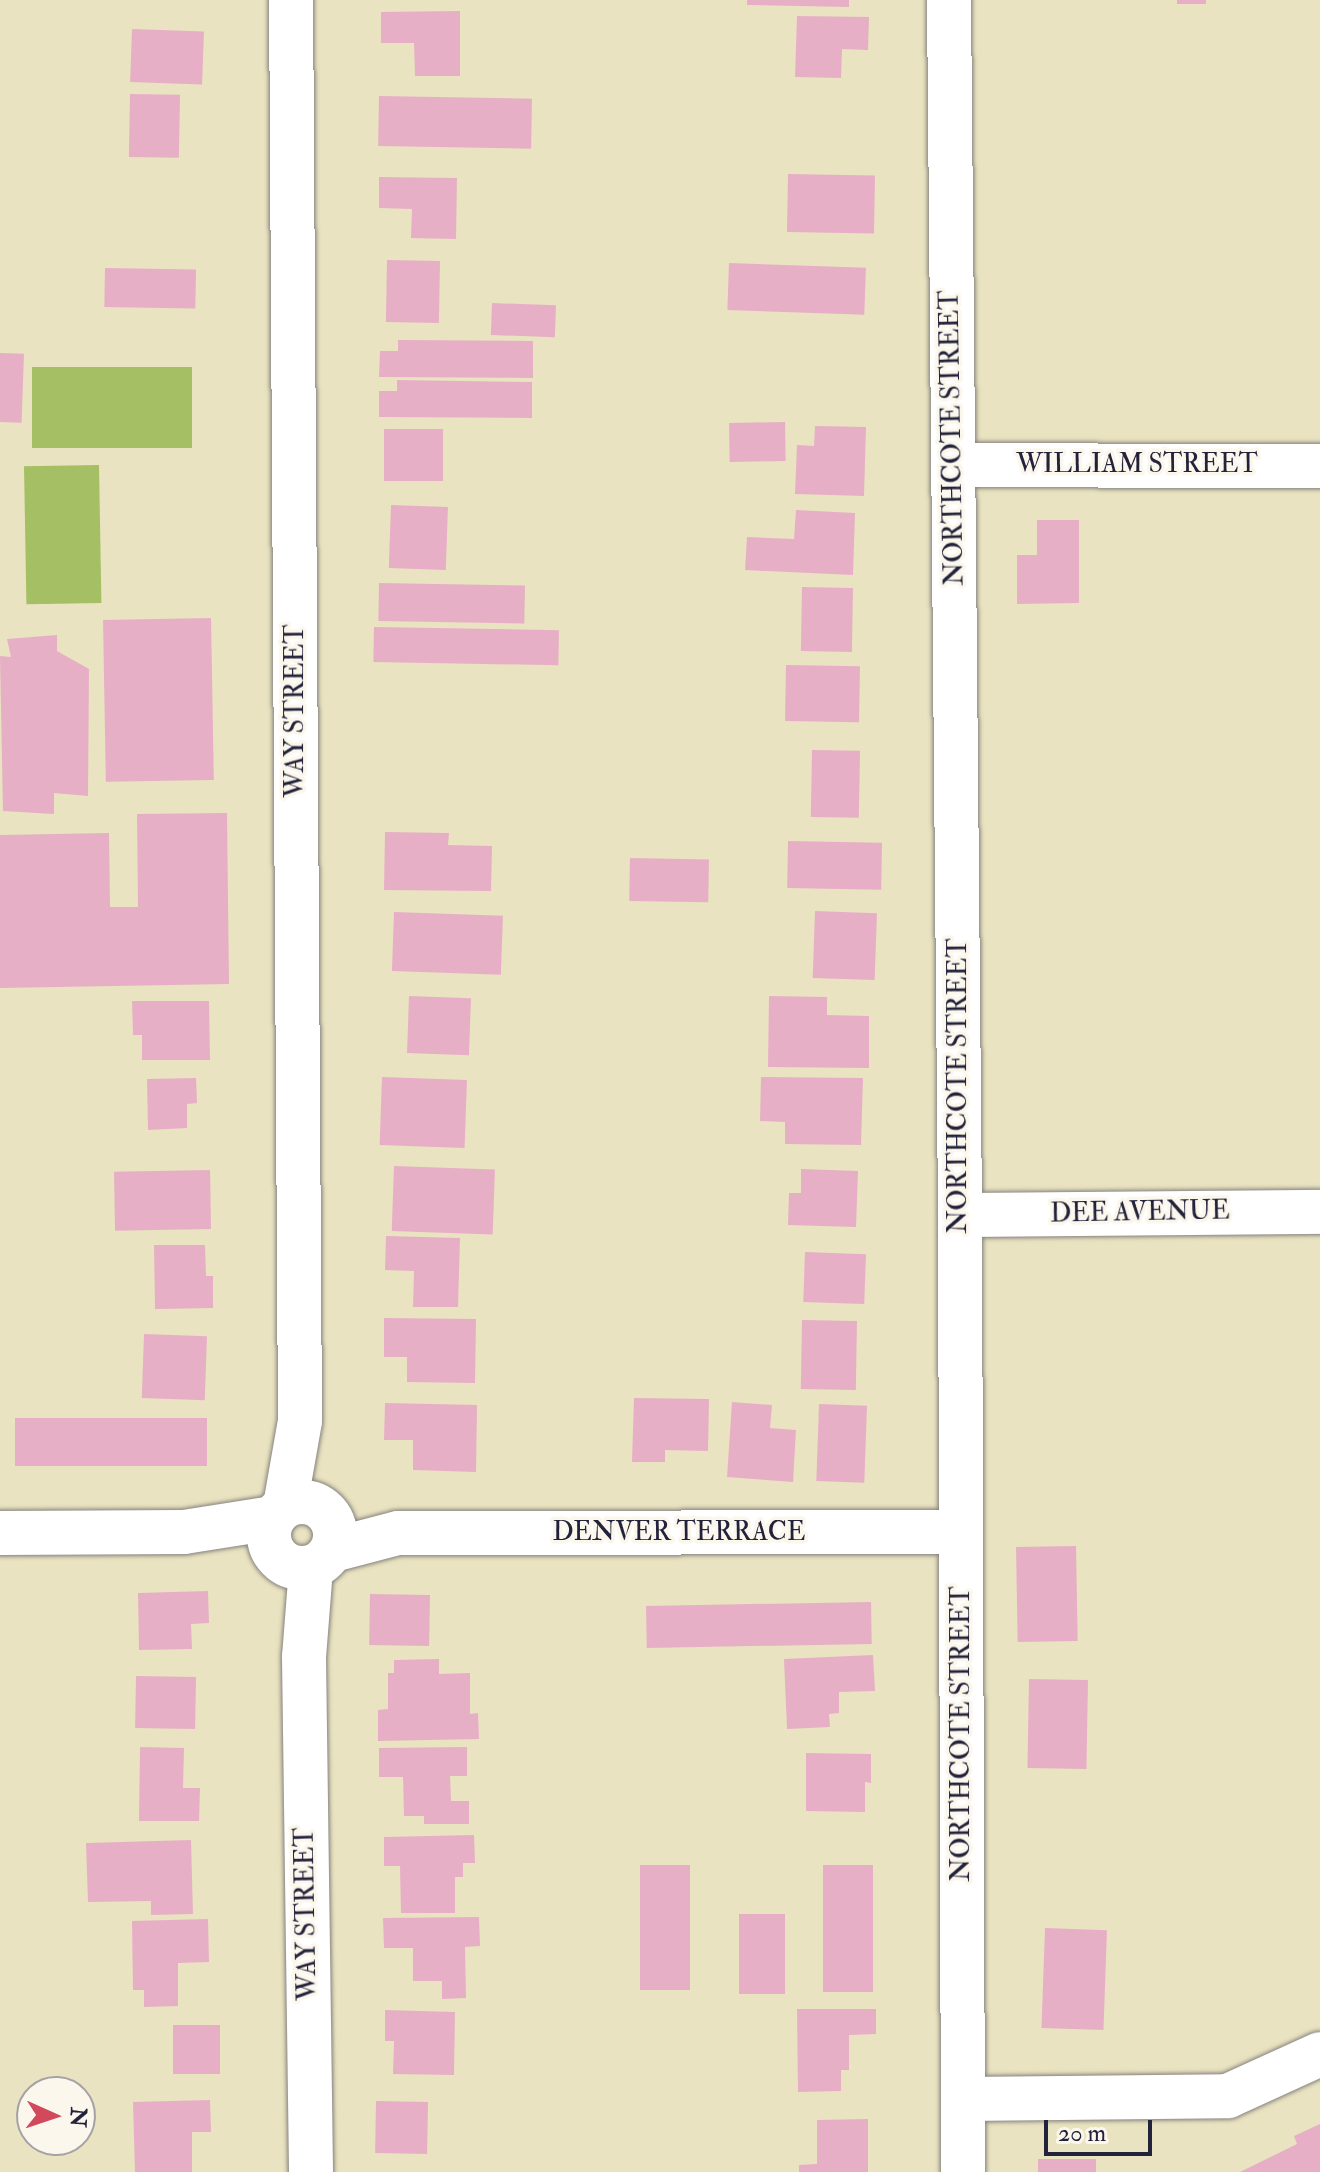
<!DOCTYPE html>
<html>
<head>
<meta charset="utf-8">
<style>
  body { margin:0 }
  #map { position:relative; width:1320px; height:2172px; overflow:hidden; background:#e9e3c1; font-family:"IM FELL Double Pica",serif }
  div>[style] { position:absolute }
  .green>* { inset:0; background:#a5bf65; transform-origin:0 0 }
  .building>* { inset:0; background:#e7afc6; transform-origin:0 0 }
  .roads { filter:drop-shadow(0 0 2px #86827e) drop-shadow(0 0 2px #86827e) }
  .minor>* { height:44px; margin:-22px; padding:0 22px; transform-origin:22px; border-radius:22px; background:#fff }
  .minor>.ring { margin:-22px; padding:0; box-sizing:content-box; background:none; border:44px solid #fff; border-radius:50% }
  span { translate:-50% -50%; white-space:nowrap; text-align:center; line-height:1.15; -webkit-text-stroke:7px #fbf7ec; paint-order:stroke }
  .street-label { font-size:26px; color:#22223b }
  .north { position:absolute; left:16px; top:2076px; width:80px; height:80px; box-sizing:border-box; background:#fbf7ec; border:2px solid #a4a2a5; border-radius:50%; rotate:93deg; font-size:22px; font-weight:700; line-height:32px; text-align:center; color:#22223b }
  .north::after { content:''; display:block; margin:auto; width:28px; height:36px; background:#d1495b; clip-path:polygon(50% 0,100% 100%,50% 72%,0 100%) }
  .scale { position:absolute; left:1044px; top:2120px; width:108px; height:36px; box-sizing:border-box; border:4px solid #22223b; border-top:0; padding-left:10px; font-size:24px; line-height:28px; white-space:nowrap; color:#22223b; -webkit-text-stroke:6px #fbf7ec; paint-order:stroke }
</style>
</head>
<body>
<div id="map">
  <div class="green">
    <div style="left:32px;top:367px;width:160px;height:81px"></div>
    <div style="left:99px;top:465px;width:138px;height:75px;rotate:89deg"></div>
  </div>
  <div class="building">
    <div style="clip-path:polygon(747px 0,849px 0,849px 7px,747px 5px)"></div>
    <div style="left:1177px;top:0;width:29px;height:4px"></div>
    <div style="clip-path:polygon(460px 11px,460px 76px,415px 76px,414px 43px,381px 43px,381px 12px)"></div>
    <div style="clip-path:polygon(797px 16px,869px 17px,868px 50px,842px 49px,841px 78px,795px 77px)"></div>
    <div style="left:132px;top:29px;width:72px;height:53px;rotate:2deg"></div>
    <div style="left:130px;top:94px;width:50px;height:63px;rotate:1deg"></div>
    <div style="left:379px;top:96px;width:153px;height:50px;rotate:1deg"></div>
    <div style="left:788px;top:174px;width:87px;height:58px;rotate:1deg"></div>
    <div style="clip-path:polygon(379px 177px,457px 178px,456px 239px,411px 238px,412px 209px,379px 208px)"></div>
    <div style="left:387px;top:260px;width:53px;height:62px;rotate:1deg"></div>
    <div style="left:729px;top:263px;width:137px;height:47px;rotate:2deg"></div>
    <div style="left:105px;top:268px;width:91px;height:39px;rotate:1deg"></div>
    <div style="left:492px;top:303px;width:64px;height:32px;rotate:2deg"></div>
    <div style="clip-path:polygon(398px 340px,533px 341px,533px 378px,379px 377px,380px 351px,398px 351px)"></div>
    <div style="left:0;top:353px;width:24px;height:69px;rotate:2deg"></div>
    <div style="clip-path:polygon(397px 380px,532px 382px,532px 418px,379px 417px,379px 391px,397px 391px)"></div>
    <div style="left:785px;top:422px;width:39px;height:56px;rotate:89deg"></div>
    <div style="clip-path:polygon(815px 426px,866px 427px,864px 496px,795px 494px,797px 445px,814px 446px)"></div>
    <div style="left:384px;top:429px;width:59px;height:52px"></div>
    <div style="left:391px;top:505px;width:57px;height:63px;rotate:2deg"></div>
    <div style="clip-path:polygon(796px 510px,855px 513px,853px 575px,745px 570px,747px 537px,794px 539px)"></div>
    <div style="clip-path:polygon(1037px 520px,1079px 520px,1079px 603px,1017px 604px,1017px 555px,1037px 555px)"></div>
    <div style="left:379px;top:583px;width:146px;height:38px;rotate:1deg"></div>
    <div style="left:802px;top:587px;width:51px;height:64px;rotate:1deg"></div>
    <div style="left:211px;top:618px;width:162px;height:108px;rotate:89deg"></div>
    <div style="left:374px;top:627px;width:185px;height:35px;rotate:1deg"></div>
    <div style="clip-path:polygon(57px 635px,57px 651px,89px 669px,88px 796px,54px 793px,54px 814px,3px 811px,0 656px,11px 657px,7px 639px)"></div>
    <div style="left:786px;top:665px;width:74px;height:56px;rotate:1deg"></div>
    <div style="left:812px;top:750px;width:48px;height:67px;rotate:1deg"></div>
    <div style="clip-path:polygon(227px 813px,229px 984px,0 988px,0 835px,109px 833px,110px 907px,138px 907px,137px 814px)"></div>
    <div style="clip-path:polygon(385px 832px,449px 833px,448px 845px,492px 846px,491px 891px,384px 890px)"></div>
    <div style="left:788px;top:841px;width:94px;height:47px;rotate:1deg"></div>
    <div style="left:630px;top:858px;width:79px;height:43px;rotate:1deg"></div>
    <div style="left:815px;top:911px;width:62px;height:67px;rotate:2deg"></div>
    <div style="left:394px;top:912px;width:109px;height:59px;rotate:2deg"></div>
    <div style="left:409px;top:996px;width:62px;height:57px;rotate:2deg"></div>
    <div style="clip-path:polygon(769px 996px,827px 997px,827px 1015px,869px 1016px,869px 1068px,768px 1067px)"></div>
    <div style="clip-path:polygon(132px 1001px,209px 1001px,210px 1060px,142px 1060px,142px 1035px,133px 1035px)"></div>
    <div style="left:382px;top:1077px;width:85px;height:68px;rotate:2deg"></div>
    <div style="clip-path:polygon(761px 1077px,863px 1078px,861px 1145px,785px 1144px,785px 1122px,760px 1121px)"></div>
    <div style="clip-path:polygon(196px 1078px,197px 1103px,187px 1104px,187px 1128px,148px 1130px,147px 1079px)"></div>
    <div style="left:394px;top:1166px;width:101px;height:65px;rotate:2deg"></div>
    <div style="clip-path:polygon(801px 1169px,858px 1171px,856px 1227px,788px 1225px,789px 1193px,801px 1193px)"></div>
    <div style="left:210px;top:1170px;width:59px;height:96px;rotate:89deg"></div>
    <div style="clip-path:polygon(386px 1236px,460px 1238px,458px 1307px,413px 1307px,414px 1271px,385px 1270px)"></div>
    <div style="clip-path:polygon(154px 1245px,205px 1245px,206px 1276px,213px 1276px,213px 1308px,155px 1309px)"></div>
    <div style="left:805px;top:1252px;width:61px;height:50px;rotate:2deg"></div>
    <div style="clip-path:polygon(384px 1318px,476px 1319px,475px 1383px,407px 1382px,407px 1357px,384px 1357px)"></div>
    <div style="left:802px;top:1320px;width:55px;height:69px;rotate:1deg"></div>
    <div style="left:144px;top:1334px;width:63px;height:64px;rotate:2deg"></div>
    <div style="clip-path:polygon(634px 1398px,709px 1399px,708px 1451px,665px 1450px,665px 1462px,632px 1462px)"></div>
    <div style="clip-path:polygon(732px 1402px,772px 1405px,770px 1428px,796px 1430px,793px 1482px,727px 1477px)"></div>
    <div style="clip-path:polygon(385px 1403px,477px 1405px,476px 1472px,413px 1470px,413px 1440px,384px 1440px)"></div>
    <div style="left:819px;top:1404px;width:48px;height:77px;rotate:2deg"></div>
    <div style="left:207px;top:1418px;width:48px;height:192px;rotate:90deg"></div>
    <div style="left:1076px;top:1546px;width:95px;height:60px;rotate:89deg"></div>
    <div style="clip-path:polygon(208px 1591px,209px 1623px,191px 1624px,192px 1649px,139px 1650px,138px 1593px)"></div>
    <div style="left:370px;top:1594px;width:60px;height:51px;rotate:1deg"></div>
    <div style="left:871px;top:1602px;width:42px;height:225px;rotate:89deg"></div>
    <div style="clip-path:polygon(873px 1655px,875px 1691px,839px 1692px,839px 1713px,829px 1714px,830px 1727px,787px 1729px,784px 1659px)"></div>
    <div style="clip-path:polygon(439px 1659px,439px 1674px,470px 1673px,470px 1714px,478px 1713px,479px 1739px,378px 1741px,378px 1710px,388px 1709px,388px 1673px,394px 1673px,394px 1660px)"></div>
    <div style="left:136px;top:1676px;width:60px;height:52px;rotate:1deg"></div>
    <div style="left:1029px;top:1679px;width:59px;height:89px;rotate:1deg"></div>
    <div style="clip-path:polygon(140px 1747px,184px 1748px,183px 1788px,200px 1788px,199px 1821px,139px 1821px)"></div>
    <div style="clip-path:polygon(467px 1747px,467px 1776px,450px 1776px,451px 1801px,469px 1801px,469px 1824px,424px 1824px,424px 1816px,404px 1816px,403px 1777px,379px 1777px,379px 1748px)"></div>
    <div style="clip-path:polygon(806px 1753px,871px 1754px,871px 1783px,865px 1782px,865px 1812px,806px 1811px)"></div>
    <div style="clip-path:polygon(474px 1835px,475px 1863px,463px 1863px,463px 1877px,455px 1877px,455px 1913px,401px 1913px,400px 1866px,384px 1866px,384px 1837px)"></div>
    <div style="clip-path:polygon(191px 1840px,193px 1914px,151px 1915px,151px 1901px,88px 1902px,86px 1843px)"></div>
    <div style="left:640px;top:1865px;width:50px;height:125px"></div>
    <div style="left:823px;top:1865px;width:50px;height:127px"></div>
    <div style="left:739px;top:1914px;width:46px;height:80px"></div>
    <div style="clip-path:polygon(479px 1917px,480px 1946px,465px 1947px,466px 1998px,442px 1999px,442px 1981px,413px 1981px,413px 1948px,384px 1948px,383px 1918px)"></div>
    <div style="clip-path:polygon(208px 1919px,209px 1962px,178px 1963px,178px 2006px,144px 2007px,144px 1990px,133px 1990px,132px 1921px)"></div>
    <div style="left:1045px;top:1928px;width:62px;height:100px;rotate:2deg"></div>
    <div style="clip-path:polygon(797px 2009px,876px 2009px,876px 2034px,849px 2035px,849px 2070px,841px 2070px,841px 2091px,798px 2092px)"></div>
    <div style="clip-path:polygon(385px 2010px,455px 2012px,454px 2075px,393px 2074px,394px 2041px,385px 2041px)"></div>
    <div style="left:173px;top:2025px;width:47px;height:49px"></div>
    <div style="clip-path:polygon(210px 2100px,211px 2132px,192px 2132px,192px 2172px,135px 2172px,133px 2102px)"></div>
    <div style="left:376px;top:2101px;width:52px;height:52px;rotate:1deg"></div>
    <div style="clip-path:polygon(868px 2119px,868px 2172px,799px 2172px,799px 2165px,817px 2164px,817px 2120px)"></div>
    <div style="clip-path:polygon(1320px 2124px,1320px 2172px,1240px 2172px,1297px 2144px,1294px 2136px)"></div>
    <div style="left:1038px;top:2159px;width:58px;height:13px"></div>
  </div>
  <div class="roads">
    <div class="minor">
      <div style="left:949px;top:0;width:1215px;rotate:89.48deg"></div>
      <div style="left:960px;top:1215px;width:957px;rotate:89.82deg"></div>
      <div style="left:953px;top:465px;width:367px;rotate:0.2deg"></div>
      <div style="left:960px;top:1215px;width:360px;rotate:-0.5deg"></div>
      <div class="ring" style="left:269px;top:1502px;width:22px;height:22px"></div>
      <div style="left:285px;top:1506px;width:86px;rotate:-80deg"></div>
      <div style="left:300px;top:1421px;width:1421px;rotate:-90.36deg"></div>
      <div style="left:0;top:1533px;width:184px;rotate:-0.3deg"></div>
      <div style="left:184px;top:1532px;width:90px;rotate:-8.9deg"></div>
      <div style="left:333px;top:1550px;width:67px;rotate:-14.7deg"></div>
      <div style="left:398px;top:1533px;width:562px;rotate:-0.1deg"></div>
      <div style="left:311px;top:1568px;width:89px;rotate:94.5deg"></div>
      <div style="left:304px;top:1657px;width:515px;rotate:89.22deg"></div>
      <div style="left:963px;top:2099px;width:265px;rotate:-0.6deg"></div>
      <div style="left:1228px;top:2096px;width:101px;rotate:-24.5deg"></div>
    </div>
  </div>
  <div class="street-label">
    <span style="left:953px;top:438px;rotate:-91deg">NORTHCOTE STREET</span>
    <span style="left:1137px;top:465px">WILLIAM STREET</span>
    <span style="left:296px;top:711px;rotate:-90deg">WAY STREET</span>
    <span style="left:959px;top:1086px;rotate:-90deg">NORTHCOTE STREET</span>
    <span style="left:1140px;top:1213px;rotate:-1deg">DEE AVENUE</span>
    <span style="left:679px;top:1533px">DENVER TERRACE</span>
    <span style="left:962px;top:1734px;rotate:-90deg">NORTHCOTE STREET</span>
    <span style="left:307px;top:1914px;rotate:-91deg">WAY STREET</span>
  </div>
  <div class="north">N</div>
  <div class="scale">20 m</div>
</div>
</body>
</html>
